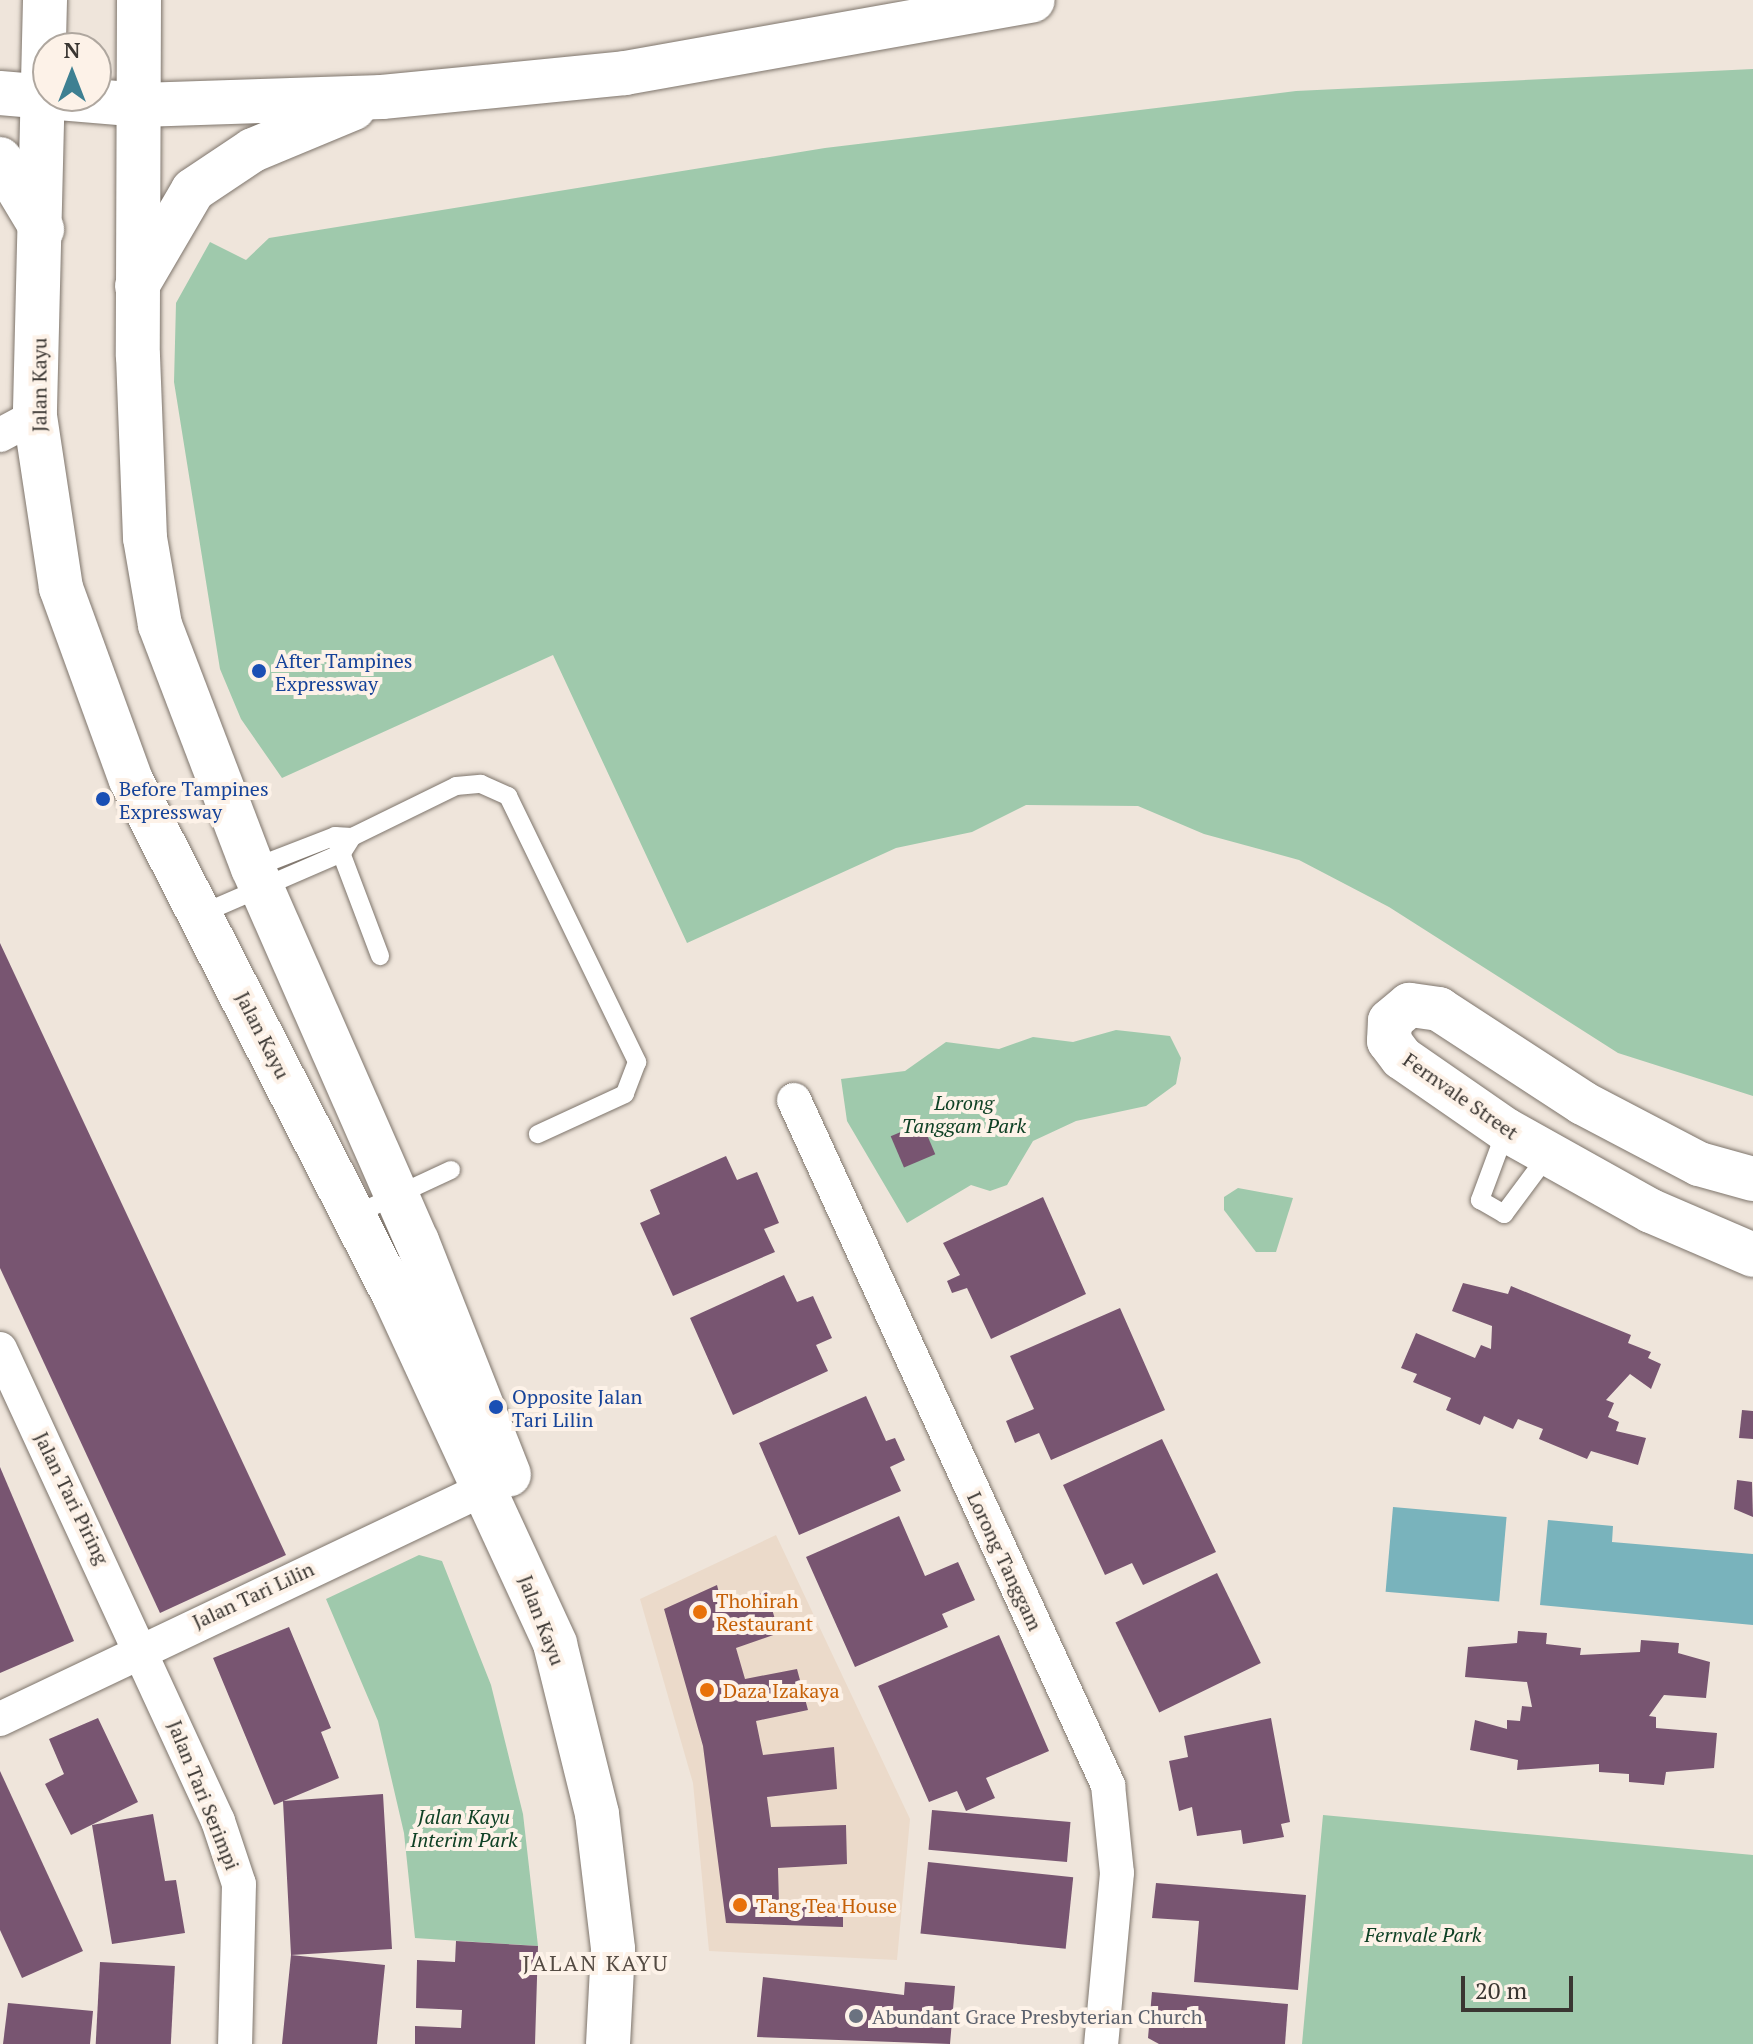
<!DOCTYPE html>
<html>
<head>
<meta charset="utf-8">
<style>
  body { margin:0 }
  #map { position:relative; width:1753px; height:2044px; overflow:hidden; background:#efe5db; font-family:"PT Serif",serif }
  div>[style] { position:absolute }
  .built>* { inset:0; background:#ebdaca }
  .green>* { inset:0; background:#9fc9ac }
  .water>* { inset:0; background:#79b3bc; transform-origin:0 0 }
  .building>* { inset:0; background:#785571; transform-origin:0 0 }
  .roads { filter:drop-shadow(0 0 2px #7e756c) drop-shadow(0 0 2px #7e756c) }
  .lane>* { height:18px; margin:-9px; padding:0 9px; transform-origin:9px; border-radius:9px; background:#fff }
  .street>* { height:34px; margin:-17px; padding:0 17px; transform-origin:17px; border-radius:17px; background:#fff }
  .secondary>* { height:44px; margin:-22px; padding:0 22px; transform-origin:22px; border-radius:22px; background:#fff }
  .primary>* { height:44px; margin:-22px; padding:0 22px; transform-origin:22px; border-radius:22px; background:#fff }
  .highway>* { height:44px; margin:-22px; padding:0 22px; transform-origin:22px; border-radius:22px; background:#fff }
  .dots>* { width:22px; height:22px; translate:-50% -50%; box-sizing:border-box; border:4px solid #fdf2e8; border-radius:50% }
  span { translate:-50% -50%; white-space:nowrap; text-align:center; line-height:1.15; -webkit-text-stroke:8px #fdf2e8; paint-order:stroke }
  .street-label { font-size:20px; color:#3a3632 }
  .transit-label { font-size:20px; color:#164399 }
  .left { translate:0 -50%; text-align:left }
  .park-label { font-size:20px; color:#0f4125; font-style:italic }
  .food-label { font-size:20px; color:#c56008 }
  .worship-label { font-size:20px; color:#5b616d }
  .neighbourhood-label { font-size:22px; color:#544b43; letter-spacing:2px }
  .north { position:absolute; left:32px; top:32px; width:80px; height:80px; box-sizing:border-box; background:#fdf2e8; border:2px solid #afa79f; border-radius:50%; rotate:0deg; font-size:22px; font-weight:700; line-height:32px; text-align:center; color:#3a3632 }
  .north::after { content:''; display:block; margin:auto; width:28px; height:36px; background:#3e8092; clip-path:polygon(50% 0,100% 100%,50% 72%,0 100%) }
  .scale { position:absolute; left:1461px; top:1976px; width:112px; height:36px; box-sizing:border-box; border:4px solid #3a3632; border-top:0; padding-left:10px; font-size:24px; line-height:28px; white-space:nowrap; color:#3a3632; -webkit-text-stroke:6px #fdf2e8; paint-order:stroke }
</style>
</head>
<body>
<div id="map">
  <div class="built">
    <div style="clip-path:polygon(776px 1535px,910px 1819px,897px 1960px,709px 1951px,693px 1783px,640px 1599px)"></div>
  </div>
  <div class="green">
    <div style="clip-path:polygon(1753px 69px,1753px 1096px,1618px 1053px,1389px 907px,1299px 860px,1204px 834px,1138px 806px,1026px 805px,972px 832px,896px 848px,687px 943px,553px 655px,282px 778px,241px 719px,220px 669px,174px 382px,176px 303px,210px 242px,246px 260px,269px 238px,825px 148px,1296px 91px)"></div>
    <div style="clip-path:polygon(1116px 1030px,1170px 1036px,1181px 1058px,1176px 1084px,1146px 1106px,1076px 1121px,1033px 1141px,1007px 1185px,990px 1191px,971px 1185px,907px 1223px,847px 1121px,841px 1079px,905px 1071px,946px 1042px,999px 1049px,1033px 1037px,1073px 1042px)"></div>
    <div style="clip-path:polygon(1238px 1188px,1293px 1198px,1276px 1252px,1256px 1252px,1224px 1210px,1224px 1197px)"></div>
    <div style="clip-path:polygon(419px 1555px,442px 1561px,491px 1685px,523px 1814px,538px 1946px,415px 1938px,404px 1833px,378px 1721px,326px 1599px)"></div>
    <div style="clip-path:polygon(1323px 1815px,1753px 1855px,1753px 2044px,1302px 2044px)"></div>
  </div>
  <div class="water">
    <div style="left:1393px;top:1507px;width:114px;height:85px;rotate:5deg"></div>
    <div style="clip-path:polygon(1548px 1520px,1613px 1526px,1612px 1542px,1753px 1554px,1753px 1625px,1540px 1605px)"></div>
  </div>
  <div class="building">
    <div style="clip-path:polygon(0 943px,286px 1555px,160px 1613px,0 1268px)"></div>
    <div style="left:922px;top:1123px;width:34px;height:34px;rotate:67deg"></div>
    <div style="clip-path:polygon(726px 1156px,737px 1180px,757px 1172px,779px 1223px,764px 1229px,775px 1252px,673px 1296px,640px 1223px,660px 1214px,650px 1190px)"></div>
    <div style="clip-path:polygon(1043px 1197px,1086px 1294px,991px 1339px,967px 1288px,952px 1293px,947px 1281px,960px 1275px,943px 1243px)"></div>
    <div style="clip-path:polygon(784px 1275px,797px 1302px,813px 1296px,832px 1338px,816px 1345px,828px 1371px,733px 1415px,690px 1318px)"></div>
    <div style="clip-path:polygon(1463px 1283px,1508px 1294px,1511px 1286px,1631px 1335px,1628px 1343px,1651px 1352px,1648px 1358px,1661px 1364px,1651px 1389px,1630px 1374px,1606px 1400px,1614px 1403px,1608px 1417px,1619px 1422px,1616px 1431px,1646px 1438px,1638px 1465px,1591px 1451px,1587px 1459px,1539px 1439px,1543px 1429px,1518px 1419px,1513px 1429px,1484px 1416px,1480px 1425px,1446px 1410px,1451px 1398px,1413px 1382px,1417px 1374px,1401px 1368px,1416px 1333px,1475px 1358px,1481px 1345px,1491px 1349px,1492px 1326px,1452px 1311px)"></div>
    <div style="clip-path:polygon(1120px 1308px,1165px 1410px,1051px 1460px,1039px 1433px,1015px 1443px,1006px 1421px,1034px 1409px,1010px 1356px)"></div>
    <div style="clip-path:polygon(866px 1396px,886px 1441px,895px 1438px,905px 1460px,890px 1467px,901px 1491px,799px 1535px,759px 1443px)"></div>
    <div style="clip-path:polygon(1742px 1410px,1753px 1411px,1753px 1439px,1739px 1438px)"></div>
    <div style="clip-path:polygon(1162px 1439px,1216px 1552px,1143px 1585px,1132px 1563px,1105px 1575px,1063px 1485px)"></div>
    <div style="clip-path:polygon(0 1467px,74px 1641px,0 1673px)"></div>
    <div style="clip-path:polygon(1737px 1480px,1752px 1482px,1753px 1517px,1734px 1509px)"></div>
    <div style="clip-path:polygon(899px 1516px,925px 1576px,958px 1562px,975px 1600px,942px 1614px,948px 1627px,855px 1667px,806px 1557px)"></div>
    <div style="left:1217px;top:1573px;width:100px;height:113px;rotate:64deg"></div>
    <div style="clip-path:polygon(717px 1585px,722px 1605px,767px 1592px,779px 1633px,736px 1648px,745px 1679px,797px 1669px,808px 1710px,756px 1721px,763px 1755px,834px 1747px,837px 1789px,767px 1797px,771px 1827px,846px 1825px,847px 1864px,778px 1868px,779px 1904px,843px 1905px,843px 1927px,726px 1923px,703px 1746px,664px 1609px)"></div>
    <div style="clip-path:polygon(289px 1627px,331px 1728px,321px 1732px,339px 1778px,274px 1805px,213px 1658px)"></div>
    <div style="clip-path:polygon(1518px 1631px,1547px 1633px,1546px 1644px,1581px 1648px,1580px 1655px,1640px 1652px,1641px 1640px,1679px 1643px,1678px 1653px,1710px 1662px,1706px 1698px,1664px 1695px,1649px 1716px,1656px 1717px,1656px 1728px,1717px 1733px,1714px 1768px,1666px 1772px,1664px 1785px,1629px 1782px,1629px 1774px,1599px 1772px,1599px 1764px,1517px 1770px,1518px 1760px,1470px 1750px,1475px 1720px,1507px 1729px,1507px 1720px,1520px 1721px,1522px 1706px,1532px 1707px,1527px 1682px,1465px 1677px,1468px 1647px,1517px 1643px)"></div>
    <div style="clip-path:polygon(999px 1635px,1049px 1751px,986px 1778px,995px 1798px,966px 1811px,957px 1791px,929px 1802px,878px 1686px)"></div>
    <div style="clip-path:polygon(98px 1718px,138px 1802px,71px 1835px,45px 1784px,64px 1774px,49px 1739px)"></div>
    <div style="clip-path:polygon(1271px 1718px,1290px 1822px,1281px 1824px,1284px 1837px,1243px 1844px,1241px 1830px,1197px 1836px,1192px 1807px,1179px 1811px,1169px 1761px,1188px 1757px,1184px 1736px)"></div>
    <div style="clip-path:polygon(0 1771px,83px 1951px,22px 1978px,0 1930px)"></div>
    <div style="clip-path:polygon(383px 1794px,392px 1949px,291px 1955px,385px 1965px,377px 2044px,282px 2044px,291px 1955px,283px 1801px)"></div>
    <div style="left:932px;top:1810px;width:139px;height:40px;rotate:5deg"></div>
    <div style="clip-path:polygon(153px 1814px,165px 1881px,176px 1880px,185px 1933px,112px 1944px,92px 1825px)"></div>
    <div style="left:928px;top:1862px;width:146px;height:72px;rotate:6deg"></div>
    <div style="clip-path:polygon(1156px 1883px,1306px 1895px,1298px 1990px,1194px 1982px,1199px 1921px,1152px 1918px)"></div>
    <div style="clip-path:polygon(456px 1941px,538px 1946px,535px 2044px,415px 2044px,415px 2026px,461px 2028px,462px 2010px,416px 2008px,417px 1960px,455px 1962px)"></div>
    <div style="left:100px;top:1962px;width:75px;height:82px;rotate:3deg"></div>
    <div style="clip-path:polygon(763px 1977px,904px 1995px,905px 1982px,955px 1986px,950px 2044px,757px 2037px)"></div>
    <div style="clip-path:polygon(1152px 1992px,1288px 2004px,1285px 2044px,1159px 2044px,1148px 2038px)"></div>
    <div style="clip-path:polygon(8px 2003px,93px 2011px,90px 2044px,3px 2044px)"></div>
  </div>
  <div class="roads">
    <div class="lane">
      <div style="left:337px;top:842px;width:122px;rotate:69.3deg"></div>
      <div style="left:253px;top:868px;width:88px;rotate:-21.3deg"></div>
      <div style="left:335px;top:836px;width:17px;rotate:3deg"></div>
      <div style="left:352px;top:837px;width:116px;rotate:-26.1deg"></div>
      <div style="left:456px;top:786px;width:25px;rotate:-5deg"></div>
      <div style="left:481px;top:784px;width:30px;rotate:24deg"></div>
      <div style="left:508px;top:796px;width:296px;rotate:64.1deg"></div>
      <div style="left:637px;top:1062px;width:34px;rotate:111deg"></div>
      <div style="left:625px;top:1094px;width:96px;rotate:155.3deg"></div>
      <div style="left:201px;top:914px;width:154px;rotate:-23.4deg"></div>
      <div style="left:342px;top:853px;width:19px;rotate:-58deg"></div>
      <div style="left:1506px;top:1130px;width:75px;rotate:110.4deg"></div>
      <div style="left:1480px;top:1200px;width:28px;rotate:30deg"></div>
      <div style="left:1504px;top:1214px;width:74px;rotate:-53.3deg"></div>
      <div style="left:354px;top:1215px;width:107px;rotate:-24.9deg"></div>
    </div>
    <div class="street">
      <div style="left:0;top:435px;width:40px;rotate:-28deg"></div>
      <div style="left:794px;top:1100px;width:754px;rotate:65.37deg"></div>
      <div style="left:1108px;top:1785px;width:88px;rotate:84.2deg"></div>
      <div style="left:1117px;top:1873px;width:172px;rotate:95.3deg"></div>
      <div style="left:0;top:1349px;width:520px;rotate:65.21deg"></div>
      <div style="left:218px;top:1821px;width:66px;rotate:71.6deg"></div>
      <div style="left:239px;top:1884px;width:160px;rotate:91.4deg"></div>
      <div style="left:0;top:1719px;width:559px;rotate:-25.42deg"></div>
    </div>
    <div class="secondary">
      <div style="left:45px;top:0;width:416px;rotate:91.4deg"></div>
      <div style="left:35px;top:416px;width:174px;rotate:81.4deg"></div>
      <div style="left:61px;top:588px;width:204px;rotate:70deg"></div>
      <div style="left:131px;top:780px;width:581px;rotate:62.95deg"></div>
      <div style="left:395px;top:1297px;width:382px;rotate:65.2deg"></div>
      <div style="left:555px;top:1644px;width:175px;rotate:76.1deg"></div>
      <div style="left:597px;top:1814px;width:136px;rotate:83.2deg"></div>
      <div style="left:613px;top:1949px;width:95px;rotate:93deg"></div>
      <div style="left:139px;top:0;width:356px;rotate:90.2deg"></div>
      <div style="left:138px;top:356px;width:182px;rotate:87.8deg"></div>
      <div style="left:145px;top:538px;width:88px;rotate:80.2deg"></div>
      <div style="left:160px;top:625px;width:260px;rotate:69.1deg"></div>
      <div style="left:253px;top:868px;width:407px;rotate:66.3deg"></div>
      <div style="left:417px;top:1241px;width:251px;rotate:68.5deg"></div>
      <div style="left:47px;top:97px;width:93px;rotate:4.9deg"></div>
      <div style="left:1753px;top:1179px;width:56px;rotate:-164.5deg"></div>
      <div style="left:1699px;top:1164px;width:131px;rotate:-152.3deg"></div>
      <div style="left:1583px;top:1103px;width:172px;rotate:-146.9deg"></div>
      <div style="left:1439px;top:1009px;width:30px;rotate:-172deg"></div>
      <div style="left:1409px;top:1005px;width:25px;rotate:140deg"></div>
      <div style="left:1390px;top:1021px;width:20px;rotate:93deg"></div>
      <div style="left:1389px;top:1041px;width:21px;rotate:53deg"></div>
      <div style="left:1402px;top:1058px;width:126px;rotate:34.7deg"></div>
      <div style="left:1506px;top:1130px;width:166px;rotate:29.2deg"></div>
      <div style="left:1651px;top:1211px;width:111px;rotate:23.3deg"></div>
    </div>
    <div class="primary">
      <div style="left:0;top:93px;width:47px;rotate:4.9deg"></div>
      <div style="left:0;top:159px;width:82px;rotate:59deg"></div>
    </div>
    <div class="highway">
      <div style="left:140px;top:105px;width:242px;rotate:-1.9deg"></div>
      <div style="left:382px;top:97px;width:244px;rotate:-5.6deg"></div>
      <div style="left:625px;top:73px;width:414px;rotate:-10.1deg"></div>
      <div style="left:137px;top:286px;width:111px;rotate:-59.7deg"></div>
      <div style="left:193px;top:190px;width:72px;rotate:-33.7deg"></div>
      <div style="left:253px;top:150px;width:109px;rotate:-22.6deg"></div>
    </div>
  </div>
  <div class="dots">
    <div style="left:259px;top:671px;background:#1a4fb4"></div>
    <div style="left:103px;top:799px;background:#1a4fb4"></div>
    <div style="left:496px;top:1407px;background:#1a4fb4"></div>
    <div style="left:700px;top:1612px;background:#e8710a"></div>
    <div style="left:707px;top:1690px;background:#e8710a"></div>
    <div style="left:740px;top:1905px;background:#e8710a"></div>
    <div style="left:856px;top:2016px;background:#6b7280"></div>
  </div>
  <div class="street-label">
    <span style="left:39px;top:385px;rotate:-90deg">Jalan Kayu</span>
    <span style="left:263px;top:1035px;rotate:63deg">Jalan Kayu</span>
    <span style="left:1461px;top:1096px;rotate:35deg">Fernvale Street</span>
    <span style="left:72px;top:1498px;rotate:64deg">Jalan Tari Piring</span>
    <span style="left:1005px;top:1561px;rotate:65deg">Lorong Tanggam</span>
    <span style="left:253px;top:1595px;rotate:-25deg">Jalan Tari Lilin</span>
    <span style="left:542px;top:1620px;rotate:69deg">Jalan Kayu</span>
    <span style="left:204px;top:1795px;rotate:68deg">Jalan Tari Serimpi</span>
  </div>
  <div class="transit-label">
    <span class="left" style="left:275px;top:672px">After Tampines<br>Expressway</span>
    <span class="left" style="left:119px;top:800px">Before Tampines<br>Expressway</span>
    <span class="left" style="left:512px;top:1408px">Opposite Jalan<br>Tari Lilin</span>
  </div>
  <div class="park-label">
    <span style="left:964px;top:1114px">Lorong<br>Tanggam Park</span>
    <span style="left:464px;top:1828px">Jalan Kayu<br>Interim Park</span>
    <span style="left:1423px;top:1934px">Fernvale Park</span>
  </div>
  <div class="food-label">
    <span class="left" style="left:716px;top:1612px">Thohirah<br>Restaurant</span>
    <span class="left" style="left:723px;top:1690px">Daza Izakaya</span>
    <span class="left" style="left:756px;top:1905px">Tang Tea House</span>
  </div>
  <div class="worship-label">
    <span class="left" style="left:872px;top:2016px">Abundant Grace Presbyterian Church</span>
  </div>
  <div class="neighbourhood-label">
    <span style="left:596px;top:1963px">JALAN KAYU</span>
  </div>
  <div class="north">N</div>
  <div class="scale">20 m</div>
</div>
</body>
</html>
